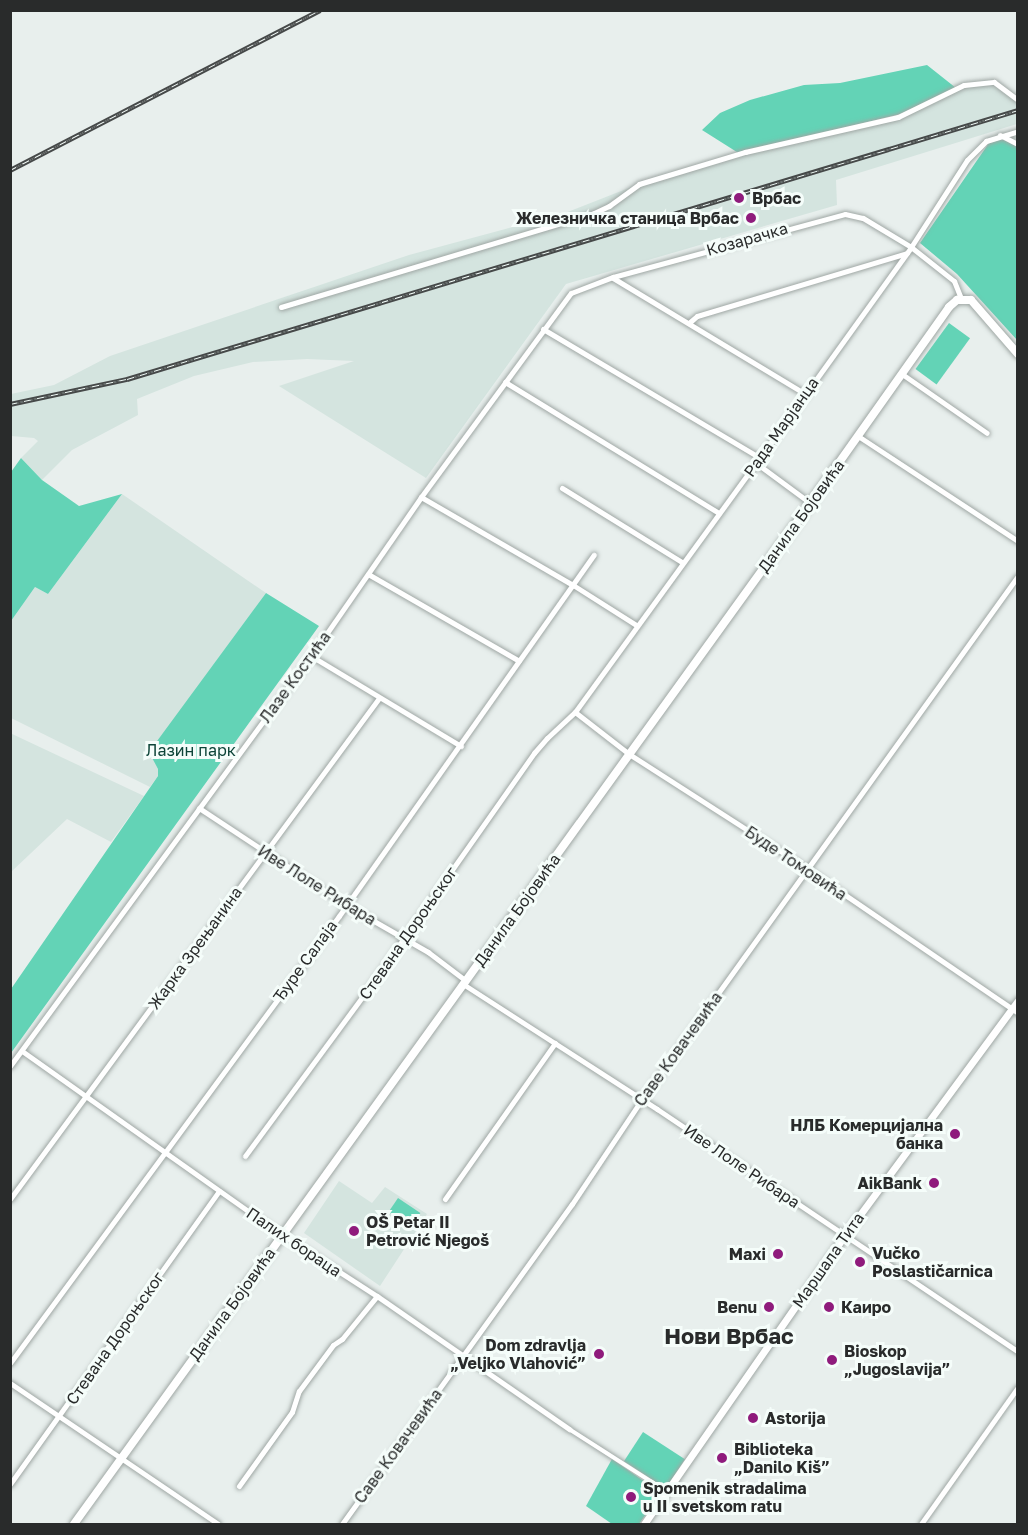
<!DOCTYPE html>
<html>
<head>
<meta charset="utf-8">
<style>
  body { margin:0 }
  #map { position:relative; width:1028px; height:1535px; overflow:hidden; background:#e8efed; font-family:"Golos Text",sans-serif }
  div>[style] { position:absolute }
  .built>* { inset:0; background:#d4e4df }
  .green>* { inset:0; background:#63d3b6; transform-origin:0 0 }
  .roads { filter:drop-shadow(0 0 2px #9fa7a4) drop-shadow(0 0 2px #9fa7a4) }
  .pedestrian>* { height:4px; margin:-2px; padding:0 2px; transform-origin:2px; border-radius:2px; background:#fff }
  .minor>* { height:5px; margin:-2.5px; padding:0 2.5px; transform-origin:2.5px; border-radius:2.5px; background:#fff }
  .tertiary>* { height:7px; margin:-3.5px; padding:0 3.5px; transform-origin:3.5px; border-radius:3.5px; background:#fff }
  .primary>* { height:8px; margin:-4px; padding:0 4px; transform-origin:4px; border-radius:4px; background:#fff }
  .rail>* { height:4.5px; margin-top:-2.25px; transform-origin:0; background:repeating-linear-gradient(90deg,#f5fdfa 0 7px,#464949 0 14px); box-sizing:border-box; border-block:2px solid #464949 }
  .dots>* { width:16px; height:16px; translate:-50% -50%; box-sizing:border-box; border:3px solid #f5fdfa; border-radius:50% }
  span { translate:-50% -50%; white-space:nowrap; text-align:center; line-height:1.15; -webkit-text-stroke:6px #f5fdfa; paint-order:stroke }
  .poi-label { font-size:16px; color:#292b2b; font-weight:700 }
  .left { translate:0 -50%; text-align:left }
  .right { translate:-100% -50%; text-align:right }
  .street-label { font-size:16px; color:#292b2b }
  .park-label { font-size:16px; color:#0d4438 }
  .district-label { font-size:22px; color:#292b2b; font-weight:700 }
  .frame { position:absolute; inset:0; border:12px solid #292b2b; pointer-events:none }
</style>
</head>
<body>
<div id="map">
  <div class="built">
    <div style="clip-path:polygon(994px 82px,1017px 100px,1017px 124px,836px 180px,837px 205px,566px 284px,426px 478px,279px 386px,354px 361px,307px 359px,253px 362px,194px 376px,137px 399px,138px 415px,72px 450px,42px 480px,21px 458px,38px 441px,34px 438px,11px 436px,11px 394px,54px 385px,110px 356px,409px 255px,565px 213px,639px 184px,956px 88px)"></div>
    <div style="clip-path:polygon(122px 494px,266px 593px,150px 752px,158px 769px,158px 776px,150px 787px,11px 718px,11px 621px,35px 587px,48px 594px)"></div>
    <div style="clip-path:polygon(10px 733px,144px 796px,111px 842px,67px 819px,11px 872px)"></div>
    <div style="clip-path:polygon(339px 1181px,372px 1203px,385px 1187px,427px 1214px,380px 1286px,304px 1233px)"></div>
  </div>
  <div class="green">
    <div style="clip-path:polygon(927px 65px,956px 88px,912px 111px,740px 154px,702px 130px,720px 113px,750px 100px,804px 85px,840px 83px)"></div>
    <div style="clip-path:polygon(1002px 139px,1017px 146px,1017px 340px,957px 274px,920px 243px,989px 143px)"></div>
    <div style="left:949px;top:323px;width:26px;height:57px;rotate:36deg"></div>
    <div style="clip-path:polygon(21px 458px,42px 480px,79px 506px,122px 494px,48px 594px,35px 587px,11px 621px,11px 472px)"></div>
    <div style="clip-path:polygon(266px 593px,319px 626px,11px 1053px,11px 989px,158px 776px,158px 769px,149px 752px)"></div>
    <div style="left:398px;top:1198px;width:27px;height:17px;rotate:34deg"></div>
    <div style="left:643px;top:1432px;width:50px;height:35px;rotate:33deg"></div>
    <div style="clip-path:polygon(612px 1459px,661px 1493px,639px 1524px,612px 1524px,586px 1506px)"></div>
  </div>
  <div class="roads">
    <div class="pedestrian">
      <div style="left:569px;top:1429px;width:102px;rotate:32.6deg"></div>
      <div style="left:655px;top:1484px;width:13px;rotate:42deg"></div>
    </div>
    <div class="minor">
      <div style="left:1000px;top:135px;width:20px;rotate:27deg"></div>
      <div style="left:613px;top:278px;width:223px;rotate:31.1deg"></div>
      <div style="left:281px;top:307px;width:327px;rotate:-16.7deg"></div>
      <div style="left:594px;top:213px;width:17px;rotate:-25deg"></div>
      <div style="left:609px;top:206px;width:37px;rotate:-36deg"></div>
      <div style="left:639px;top:184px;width:111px;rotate:-16.8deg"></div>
      <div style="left:745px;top:152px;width:157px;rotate:-12.9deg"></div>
      <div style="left:898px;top:117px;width:73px;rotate:-25.9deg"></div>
      <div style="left:964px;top:85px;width:30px;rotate:-6deg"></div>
      <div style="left:994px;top:82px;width:30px;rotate:37deg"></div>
      <div style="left:690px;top:322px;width:9px;rotate:-41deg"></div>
      <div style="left:697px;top:316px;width:219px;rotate:-16.7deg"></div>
      <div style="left:543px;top:329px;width:251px;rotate:30.7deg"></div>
      <div style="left:902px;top:374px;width:103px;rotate:34.8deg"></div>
      <div style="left:505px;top:382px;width:251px;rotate:31.5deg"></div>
      <div style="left:858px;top:436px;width:191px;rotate:33.3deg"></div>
      <div style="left:756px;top:463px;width:67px;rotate:36.5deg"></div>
      <div style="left:562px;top:488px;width:141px;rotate:31.7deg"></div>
      <div style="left:421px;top:497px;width:176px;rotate:30.1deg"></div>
      <div style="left:573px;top:585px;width:75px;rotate:32.4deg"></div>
      <div style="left:368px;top:574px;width:174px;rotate:29.9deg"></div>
      <div style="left:311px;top:656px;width:175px;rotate:31deg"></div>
      <div style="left:575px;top:712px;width:68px;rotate:37.9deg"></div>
      <div style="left:629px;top:754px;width:196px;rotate:32.7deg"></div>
      <div style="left:794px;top:860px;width:271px;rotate:34.3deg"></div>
      <div style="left:199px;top:808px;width:176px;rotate:33.4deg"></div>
      <div style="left:346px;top:905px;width:95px;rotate:29.8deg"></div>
      <div style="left:428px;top:952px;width:48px;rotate:37.3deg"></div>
      <div style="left:463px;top:984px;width:231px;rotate:32.8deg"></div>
      <div style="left:657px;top:1109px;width:435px;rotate:33.9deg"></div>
      <div style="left:22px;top:1051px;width:308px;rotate:35.3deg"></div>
      <div style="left:273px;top:1229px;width:124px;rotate:32.8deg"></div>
      <div style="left:377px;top:1296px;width:234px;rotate:34.7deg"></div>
      <div style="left:10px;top:1066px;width:509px;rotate:-53.72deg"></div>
      <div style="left:311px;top:656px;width:193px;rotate:-55.3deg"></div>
      <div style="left:421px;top:497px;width:253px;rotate:-53.7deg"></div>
      <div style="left:571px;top:293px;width:45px;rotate:-20.9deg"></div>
      <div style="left:613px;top:277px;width:240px;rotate:-15.2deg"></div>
      <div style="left:845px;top:214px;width:18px;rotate:13deg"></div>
      <div style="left:863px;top:218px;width:56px;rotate:31.1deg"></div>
      <div style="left:911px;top:247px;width:55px;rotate:38.3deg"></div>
      <div style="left:954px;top:281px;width:18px;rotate:68deg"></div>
      <div style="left:245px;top:1156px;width:212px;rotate:-53.6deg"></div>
      <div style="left:371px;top:985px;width:284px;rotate:-54.9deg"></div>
      <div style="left:534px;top:753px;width:20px;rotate:-49deg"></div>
      <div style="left:547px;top:738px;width:38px;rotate:-43deg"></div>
      <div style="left:575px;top:712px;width:308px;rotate:-54deg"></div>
      <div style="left:756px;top:463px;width:266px;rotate:-54.3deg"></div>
      <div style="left:911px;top:247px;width:103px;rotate:-57.2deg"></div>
      <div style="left:967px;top:160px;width:27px;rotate:-45deg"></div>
      <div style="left:986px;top:141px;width:34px;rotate:-17deg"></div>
      <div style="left:10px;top:1199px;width:622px;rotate:-53.63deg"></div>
      <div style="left:445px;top:1199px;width:191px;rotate:-54.8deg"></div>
      <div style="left:10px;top:1363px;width:555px;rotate:-53.65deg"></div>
      <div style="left:339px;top:916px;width:442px;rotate:-54.8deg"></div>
      <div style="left:10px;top:1383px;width:251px;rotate:34.1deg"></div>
      <div style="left:10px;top:1484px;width:360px;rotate:-54.5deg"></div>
      <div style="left:239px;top:1486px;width:91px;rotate:-54.4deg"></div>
      <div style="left:292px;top:1412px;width:22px;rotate:-72deg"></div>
      <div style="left:299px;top:1391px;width:57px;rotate:-53.5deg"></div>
      <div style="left:333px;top:1345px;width:11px;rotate:-34deg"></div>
      <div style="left:342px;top:1339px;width:55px;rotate:-50.9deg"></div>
      <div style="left:342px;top:1524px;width:394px;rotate:-54.3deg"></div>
      <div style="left:572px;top:1204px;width:126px;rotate:-56.3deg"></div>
      <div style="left:642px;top:1099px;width:644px;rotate:-54.29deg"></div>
      <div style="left:921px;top:1524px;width:168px;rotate:-54.7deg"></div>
    </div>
    <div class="tertiary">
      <div style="left:644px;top:1524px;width:352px;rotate:-55.2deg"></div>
      <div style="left:845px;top:1235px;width:292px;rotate:-53.6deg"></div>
    </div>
    <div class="primary">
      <div style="left:74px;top:1524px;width:1227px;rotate:-54.19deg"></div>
      <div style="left:792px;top:529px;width:272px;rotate:-54.7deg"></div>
      <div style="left:949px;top:307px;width:11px;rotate:-41deg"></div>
      <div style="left:957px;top:300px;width:14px"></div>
      <div style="left:971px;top:300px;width:72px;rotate:49deg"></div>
    </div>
  </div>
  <div class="rail">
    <div style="left:10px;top:170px;width:349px;rotate:-27.3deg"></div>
    <div style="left:10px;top:404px;width:120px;rotate:-12.1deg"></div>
    <div style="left:127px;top:379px;width:931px;rotate:-16.8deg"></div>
  </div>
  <div class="dots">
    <div style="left:739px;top:198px;background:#8f1b7c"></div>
    <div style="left:751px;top:218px;background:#8f1b7c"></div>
    <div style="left:955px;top:1134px;background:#8f1b7c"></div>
    <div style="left:934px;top:1183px;background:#8f1b7c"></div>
    <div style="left:354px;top:1231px;background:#8f1b7c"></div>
    <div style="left:778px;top:1254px;background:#8f1b7c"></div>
    <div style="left:860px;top:1262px;background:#8f1b7c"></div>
    <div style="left:769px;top:1307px;background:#8f1b7c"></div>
    <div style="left:829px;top:1307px;background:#8f1b7c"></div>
    <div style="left:599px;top:1354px;background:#8f1b7c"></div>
    <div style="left:832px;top:1360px;background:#8f1b7c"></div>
    <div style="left:753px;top:1418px;background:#8f1b7c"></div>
    <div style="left:722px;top:1458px;background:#8f1b7c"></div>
    <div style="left:631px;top:1497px;background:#8f1b7c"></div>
  </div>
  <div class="poi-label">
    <span class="left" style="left:752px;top:198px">Врбас</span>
    <span class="right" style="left:739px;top:218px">Железничка станица Врбас</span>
    <span class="right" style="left:943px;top:1134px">НЛБ Комерцијална<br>банка</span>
    <span class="right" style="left:922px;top:1183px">AikBank</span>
    <span class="left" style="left:366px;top:1231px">OŠ Petar II<br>Petrović Njegoš</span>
    <span class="left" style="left:872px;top:1262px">Vučko<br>Poslastičarnica</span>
    <span class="right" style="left:766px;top:1254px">Maxi</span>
    <span class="right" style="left:757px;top:1307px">Benu</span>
    <span class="left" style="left:841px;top:1307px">Каиро</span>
    <span class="right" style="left:586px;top:1354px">Dom zdravlja<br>„Veljko Vlahović”</span>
    <span class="left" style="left:844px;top:1360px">Bioskop<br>„Jugoslavija”</span>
    <span class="left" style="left:765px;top:1418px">Astorija</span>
    <span class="left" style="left:734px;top:1458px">Biblioteka<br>„Danilo Kiš”</span>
    <span class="left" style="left:643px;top:1497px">Spomenik stradalima<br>u II svetskom ratu</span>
  </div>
  <div class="street-label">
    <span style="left:747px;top:239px;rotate:-16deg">Козарачка</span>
    <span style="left:781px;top:427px;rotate:-55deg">Рада Марјанца</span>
    <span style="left:801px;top:516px;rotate:-54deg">Данила Бојовића</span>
    <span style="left:295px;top:677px;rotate:-54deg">Лазе Костића</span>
    <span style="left:796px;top:863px;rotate:34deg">Буде Томовића</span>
    <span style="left:317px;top:885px;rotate:32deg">Иве Лоле Рибара</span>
    <span style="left:517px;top:910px;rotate:-54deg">Данила Бојовића</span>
    <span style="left:408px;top:933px;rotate:-55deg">Стевана Дороњског</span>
    <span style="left:195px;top:948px;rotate:-54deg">Жарка Зрењанина</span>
    <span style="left:305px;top:961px;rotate:-54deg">Ђуре Салаја</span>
    <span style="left:678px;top:1049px;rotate:-54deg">Саве Ковачевића</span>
    <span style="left:742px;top:1166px;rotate:34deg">Иве Лоле Рибара</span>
    <span style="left:294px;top:1242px;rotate:34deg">Палих бораца</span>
    <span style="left:828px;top:1260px;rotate:-55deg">Маршала Тита</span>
    <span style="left:232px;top:1304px;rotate:-54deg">Данила Бојовића</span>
    <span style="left:115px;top:1338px;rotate:-55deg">Стевана Дороњског</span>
    <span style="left:398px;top:1446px;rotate:-54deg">Саве Ковачевића</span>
  </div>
  <div class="park-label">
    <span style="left:191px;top:750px">Лазин парк</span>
  </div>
  <div class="district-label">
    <span style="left:729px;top:1336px">Нови Врбас</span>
  </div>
  <div class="frame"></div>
</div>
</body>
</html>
